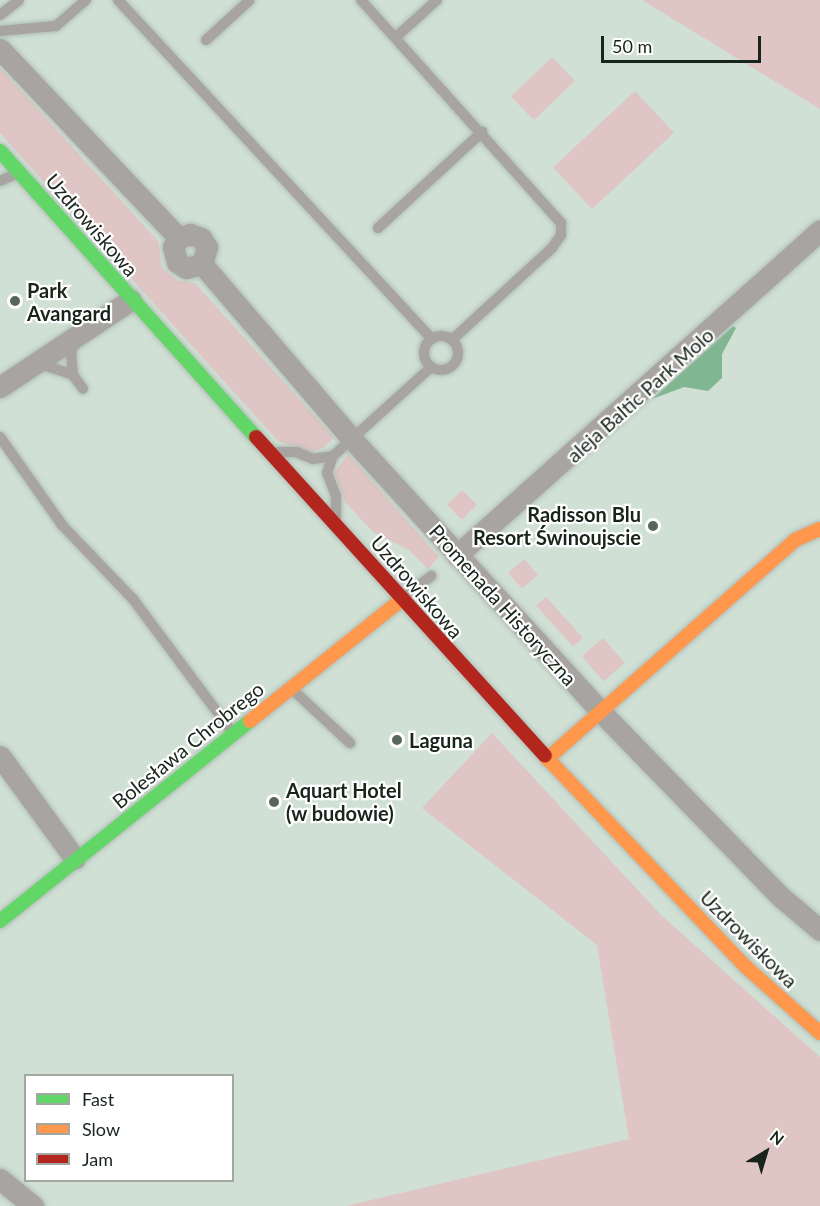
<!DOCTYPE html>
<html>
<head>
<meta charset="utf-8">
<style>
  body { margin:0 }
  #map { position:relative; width:820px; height:1206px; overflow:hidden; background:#d0e0d5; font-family:Lato,sans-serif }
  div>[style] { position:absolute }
  .green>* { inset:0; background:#dfc5c3; transform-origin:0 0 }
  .water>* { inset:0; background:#81b692 }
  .roads { filter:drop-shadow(0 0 2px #b1bdb5) drop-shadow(0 0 2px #b1bdb5) }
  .lane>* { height:10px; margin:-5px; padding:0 5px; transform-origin:5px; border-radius:5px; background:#a7a4a1 }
  .lane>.ring { margin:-5px; padding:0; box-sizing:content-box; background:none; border:10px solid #a7a4a1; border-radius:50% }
  .street>* { height:21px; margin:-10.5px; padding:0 10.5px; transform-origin:10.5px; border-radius:10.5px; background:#a7a4a1 }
  .fast>* { height:14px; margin:-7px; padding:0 7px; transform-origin:7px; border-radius:7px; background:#63d668 }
  .slow>* { height:14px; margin:-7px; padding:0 7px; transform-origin:7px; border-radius:7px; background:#ff974d }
  .jam>* { height:14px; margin:-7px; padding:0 7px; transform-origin:7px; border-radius:7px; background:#b3261e }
  .dots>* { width:16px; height:16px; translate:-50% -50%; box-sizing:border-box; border:3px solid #fff; border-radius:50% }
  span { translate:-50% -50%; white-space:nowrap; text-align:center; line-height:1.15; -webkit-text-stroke:4.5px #fff; paint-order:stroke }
  .street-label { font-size:20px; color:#18241c }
  .poi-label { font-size:20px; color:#18241c; font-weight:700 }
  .left { translate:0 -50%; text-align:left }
  .right { translate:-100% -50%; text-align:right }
  .legend { position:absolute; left:24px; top:1074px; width:210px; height:108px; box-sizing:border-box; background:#fff; border:2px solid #a3a7a4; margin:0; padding:8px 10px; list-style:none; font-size:18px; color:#18241c }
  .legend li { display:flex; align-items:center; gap:12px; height:30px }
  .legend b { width:30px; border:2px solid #a3a7a4 }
  .north { position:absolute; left:736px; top:1122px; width:60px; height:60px; -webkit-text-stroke:4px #fff; paint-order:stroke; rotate:38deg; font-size:16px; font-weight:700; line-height:24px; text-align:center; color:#18241c }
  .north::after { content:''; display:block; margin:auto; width:21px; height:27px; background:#18241c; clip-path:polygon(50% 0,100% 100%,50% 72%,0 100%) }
  .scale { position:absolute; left:601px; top:36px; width:160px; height:27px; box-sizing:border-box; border:3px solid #18241c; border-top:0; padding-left:8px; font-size:18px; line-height:21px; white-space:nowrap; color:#18241c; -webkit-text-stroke:4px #fff; paint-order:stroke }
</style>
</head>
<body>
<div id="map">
  <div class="green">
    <div style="clip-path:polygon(642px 0,820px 0,820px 109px)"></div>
    <div style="left:552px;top:57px;width:33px;height:57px;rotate:46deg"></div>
    <div style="clip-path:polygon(0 68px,158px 241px,162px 268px,178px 281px,195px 283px,334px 438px,323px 448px,309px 452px,278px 441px,0 133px)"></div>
    <div style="left:635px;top:91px;width:57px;height:112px;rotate:47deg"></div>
    <div style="clip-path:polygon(348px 454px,439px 557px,428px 569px,409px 550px,373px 532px,346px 503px,334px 473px)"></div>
    <div style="left:462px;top:490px;width:21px;height:21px;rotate:45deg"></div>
    <div style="left:524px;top:559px;width:21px;height:21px;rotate:49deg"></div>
    <div style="left:546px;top:597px;width:55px;height:13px;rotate:48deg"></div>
    <div style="left:603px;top:638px;width:33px;height:28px;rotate:49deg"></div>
    <div style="clip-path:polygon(492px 733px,661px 915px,820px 1057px,820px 1206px,346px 1206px,629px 1139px,597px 945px,422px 808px)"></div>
  </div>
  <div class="water">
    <div style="clip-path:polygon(733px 326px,736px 328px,722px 354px,722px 378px,708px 391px,684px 387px,652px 399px)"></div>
  </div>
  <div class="roads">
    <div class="lane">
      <div style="left:118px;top:0;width:462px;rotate:47.2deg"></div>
      <div style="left:361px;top:0;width:300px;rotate:48.1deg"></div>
      <div style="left:561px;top:223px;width:12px;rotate:90deg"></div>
      <div style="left:561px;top:235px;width:16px;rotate:125deg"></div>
      <div style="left:552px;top:248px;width:136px;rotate:137.4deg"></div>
      <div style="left:0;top:15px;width:24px;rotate:-38deg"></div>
      <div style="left:0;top:31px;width:56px;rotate:-5.1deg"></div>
      <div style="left:56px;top:26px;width:40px;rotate:-41deg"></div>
      <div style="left:396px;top:37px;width:55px;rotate:-42.1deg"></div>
      <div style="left:206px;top:40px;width:59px;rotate:-42.3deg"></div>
      <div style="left:0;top:181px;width:17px;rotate:-24deg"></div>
      <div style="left:378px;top:228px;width:142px;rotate:-42.7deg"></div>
      <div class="ring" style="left:424px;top:336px;width:24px;height:24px"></div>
      <div style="left:37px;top:363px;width:38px;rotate:18deg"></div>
      <div style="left:73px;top:375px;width:21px;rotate:-95deg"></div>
      <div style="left:71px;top:354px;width:16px;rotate:-75deg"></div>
      <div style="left:73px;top:375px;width:17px;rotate:54deg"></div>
      <div style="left:0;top:437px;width:108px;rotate:54.8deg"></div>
      <div style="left:62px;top:525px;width:103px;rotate:46.2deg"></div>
      <div style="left:133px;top:599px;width:167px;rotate:53.3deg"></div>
      <div style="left:278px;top:452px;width:18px"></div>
      <div style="left:296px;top:452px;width:18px;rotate:22deg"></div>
      <div style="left:313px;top:459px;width:20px;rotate:-9deg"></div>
      <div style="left:336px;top:518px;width:22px;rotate:-90deg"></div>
      <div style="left:336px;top:496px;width:25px;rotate:-111deg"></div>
      <div style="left:327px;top:473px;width:18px;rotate:-71deg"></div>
      <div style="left:333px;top:456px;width:132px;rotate:-42.2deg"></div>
      <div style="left:403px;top:598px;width:36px;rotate:-38deg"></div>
      <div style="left:293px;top:690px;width:78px;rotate:42.9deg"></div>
    </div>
    <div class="street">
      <div style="left:0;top:49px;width:260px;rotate:46.6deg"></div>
      <div style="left:179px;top:238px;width:12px;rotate:-20deg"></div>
      <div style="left:190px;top:234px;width:12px;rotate:20deg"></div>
      <div style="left:201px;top:238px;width:11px;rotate:56deg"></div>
      <div style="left:207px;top:247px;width:18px;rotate:106deg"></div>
      <div style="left:202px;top:264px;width:230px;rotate:49.4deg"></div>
      <div style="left:352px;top:439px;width:369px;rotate:47.6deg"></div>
      <div style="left:601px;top:712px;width:258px;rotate:45.8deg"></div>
      <div style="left:781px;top:897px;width:51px;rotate:40.2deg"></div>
      <div style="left:179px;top:238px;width:11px;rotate:124deg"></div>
      <div style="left:173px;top:247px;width:16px;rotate:75deg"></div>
      <div style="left:177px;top:262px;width:11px;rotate:34deg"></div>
      <div style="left:186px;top:268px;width:16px;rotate:-14deg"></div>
      <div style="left:0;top:387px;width:157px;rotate:-33.6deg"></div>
      <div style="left:457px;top:555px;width:487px;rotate:-41.8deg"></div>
      <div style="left:0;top:756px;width:127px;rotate:53.9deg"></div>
      <div style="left:0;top:1179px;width:43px;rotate:39.3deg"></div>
    </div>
    <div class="fast">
      <div style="left:0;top:151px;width:384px;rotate:48.2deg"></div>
      <div style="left:0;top:921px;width:320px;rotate:-38.7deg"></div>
    </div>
    <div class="slow">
      <div style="left:250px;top:721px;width:193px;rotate:-38.7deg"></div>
      <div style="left:545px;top:756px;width:290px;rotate:46.4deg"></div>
      <div style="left:745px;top:966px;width:101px;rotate:41.8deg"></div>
      <div style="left:547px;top:759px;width:331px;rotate:-41.4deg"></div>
      <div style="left:795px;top:540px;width:27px;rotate:-24deg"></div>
    </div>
    <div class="jam">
      <div style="left:256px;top:437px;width:430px;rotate:47.8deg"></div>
    </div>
  </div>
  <div class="dots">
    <div style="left:15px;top:301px;background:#58665d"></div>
    <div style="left:653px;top:526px;background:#58665d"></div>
    <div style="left:397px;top:740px;background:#58665d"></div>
    <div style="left:274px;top:802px;background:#58665d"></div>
  </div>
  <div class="street-label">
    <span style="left:92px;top:225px;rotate:49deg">Uzdrowiskowa</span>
    <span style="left:640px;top:395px;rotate:-42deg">aleja Baltic Park Molo</span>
    <span style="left:417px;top:587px;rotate:49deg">Uzdrowiskowa</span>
    <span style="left:503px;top:605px;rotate:48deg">Promenada Historyczna</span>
    <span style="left:188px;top:745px;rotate:-39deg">Bolesława Chrobrego</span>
    <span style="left:749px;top:939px;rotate:45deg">Uzdrowiskowa</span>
  </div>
  <div class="poi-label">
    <span class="left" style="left:27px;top:302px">Park<br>Avangard</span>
    <span class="right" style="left:641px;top:526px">Radisson Blu<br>Resort Świnoujscie</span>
    <span class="left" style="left:409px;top:740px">Laguna</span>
    <span class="left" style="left:286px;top:802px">Aquart Hotel<br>(w budowie)</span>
  </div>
  <ul class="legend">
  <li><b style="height:8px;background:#63d668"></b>Fast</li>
  <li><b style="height:8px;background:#ff974d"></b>Slow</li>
  <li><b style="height:8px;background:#b3261e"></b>Jam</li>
  </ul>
  <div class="north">N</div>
  <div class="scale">50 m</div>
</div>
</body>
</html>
